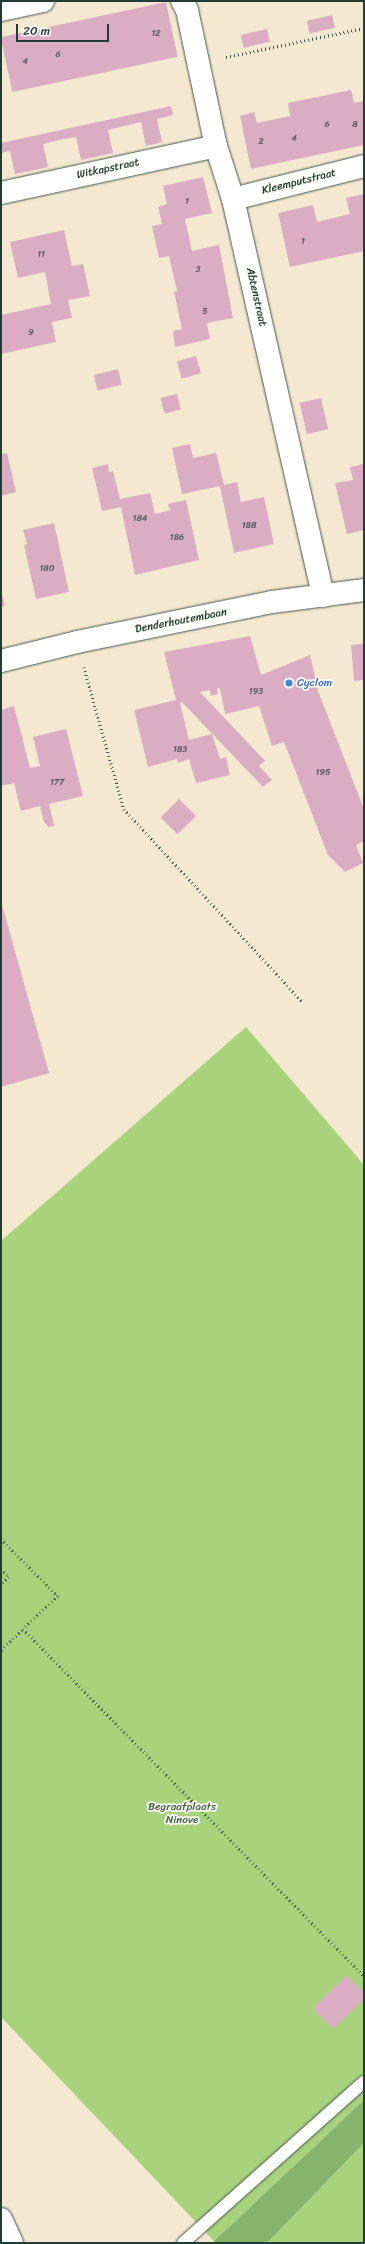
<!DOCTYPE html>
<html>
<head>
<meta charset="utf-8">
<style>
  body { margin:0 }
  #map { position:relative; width:365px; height:2244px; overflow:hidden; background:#f5e8d1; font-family:Sriracha,sans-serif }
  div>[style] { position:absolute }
  .green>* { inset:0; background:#a9d27d }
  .forest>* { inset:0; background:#86b46c }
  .building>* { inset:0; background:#dbadc3; transform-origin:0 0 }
  .path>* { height:2.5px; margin-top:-1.25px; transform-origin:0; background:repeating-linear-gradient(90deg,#3f574c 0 1px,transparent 0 4px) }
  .roads { filter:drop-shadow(0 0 1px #3f574c) drop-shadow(0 0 1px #3f574c) }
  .service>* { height:12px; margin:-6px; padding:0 6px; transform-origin:6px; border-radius:6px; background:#fff }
  .minor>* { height:22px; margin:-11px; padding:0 11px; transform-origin:11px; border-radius:11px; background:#fff }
  .tertiary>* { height:22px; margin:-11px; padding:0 11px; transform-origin:11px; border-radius:11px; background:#fff }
  .dots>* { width:11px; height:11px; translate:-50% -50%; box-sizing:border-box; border:2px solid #fdfcf7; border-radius:50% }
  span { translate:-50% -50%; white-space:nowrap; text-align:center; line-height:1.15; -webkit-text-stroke:3.5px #fdfcf7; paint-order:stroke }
  .number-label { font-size:9px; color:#4e5958 }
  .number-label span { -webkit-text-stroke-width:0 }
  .street-label { font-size:11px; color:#1f3d34 }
  .shop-label { font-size:11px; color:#366cbe }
  .left { translate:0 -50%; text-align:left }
  .park-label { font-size:11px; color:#426246 }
  .frame { position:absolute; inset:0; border:2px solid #1f3d34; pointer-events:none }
  .scale { position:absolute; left:16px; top:24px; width:93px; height:18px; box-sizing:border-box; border:2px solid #1f3d34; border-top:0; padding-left:5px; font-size:12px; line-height:14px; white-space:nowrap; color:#1f3d34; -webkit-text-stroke:3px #fdfcf7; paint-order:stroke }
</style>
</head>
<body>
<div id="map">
  <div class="green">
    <div style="clip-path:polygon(246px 1027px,364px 1165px,364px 2100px,214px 2241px,1px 2017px,1px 1241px)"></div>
    <div style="clip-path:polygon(364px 2143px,364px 2243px,267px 2243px)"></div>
  </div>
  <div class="forest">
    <div style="clip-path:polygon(364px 2100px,364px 2143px,267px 2243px,212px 2243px)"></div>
  </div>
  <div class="building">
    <div style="left:166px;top:2px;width:56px;height:169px;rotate:78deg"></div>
    <div style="left:332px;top:15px;width:13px;height:26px;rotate:77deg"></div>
    <div style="left:267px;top:29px;width:13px;height:27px;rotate:77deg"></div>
    <div style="clip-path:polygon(351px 90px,354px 103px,364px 101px,364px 145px,251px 169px,240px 116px,254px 112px,257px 123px,290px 116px,288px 103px)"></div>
    <div style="clip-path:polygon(171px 106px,173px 115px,157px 119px,162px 142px,146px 146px,141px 122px,108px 130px,113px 153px,81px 160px,76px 137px,59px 140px,43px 144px,48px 167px,15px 174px,10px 151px,1px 153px,1px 143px)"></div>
    <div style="clip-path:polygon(203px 177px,212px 213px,185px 219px,192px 251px,219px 245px,233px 318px,207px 323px,210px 339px,175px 347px,173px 331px,182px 329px,174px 292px,177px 291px,169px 256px,159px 258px,152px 226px,162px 224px,158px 207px,167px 204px,163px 186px)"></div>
    <div style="clip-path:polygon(364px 194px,364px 251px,290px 267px,278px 213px,313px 205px,317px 222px,350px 214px,346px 198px)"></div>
    <div style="clip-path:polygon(64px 230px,72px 266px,83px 264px,90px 296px,68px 300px,72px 318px,52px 322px,56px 342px,1px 354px,1px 315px,51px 304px,45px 272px,18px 278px,10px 242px)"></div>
    <div style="left:196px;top:356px;width:18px;height:20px;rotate:74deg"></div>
    <div style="left:118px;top:369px;width:16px;height:25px;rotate:76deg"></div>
    <div style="left:177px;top:394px;width:16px;height:17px;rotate:76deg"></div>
    <div style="left:321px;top:398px;width:32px;height:22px;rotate:77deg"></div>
    <div style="clip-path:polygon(190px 444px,193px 458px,216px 453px,224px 485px,237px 482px,241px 502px,264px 497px,274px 544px,234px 553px,220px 486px,182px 494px,172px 448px)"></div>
    <div style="clip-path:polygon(7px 453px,16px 492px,1px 496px,1px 454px)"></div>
    <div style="clip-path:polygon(108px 464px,109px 472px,113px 471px,120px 499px,150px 493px,155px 514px,170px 510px,168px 504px,186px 500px,199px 560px,135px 575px,121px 507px,102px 511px,92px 468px)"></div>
    <div style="clip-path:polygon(364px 464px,364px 530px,347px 534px,335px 483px,353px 480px,350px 467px)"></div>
    <div style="clip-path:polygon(54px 523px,69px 592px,36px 599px,24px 545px,27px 544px,23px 530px)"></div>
    <div style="clip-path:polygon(1px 590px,5px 606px,1px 607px)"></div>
    <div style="clip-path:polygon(250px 636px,261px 675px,310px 655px,318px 691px,364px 809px,364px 841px,356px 845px,363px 863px,345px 872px,328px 855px,284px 742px,272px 746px,259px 706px,225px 714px,220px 688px,217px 689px,218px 694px,211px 696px,210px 690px,200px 692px,265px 761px,259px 766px,272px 780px,263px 787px,182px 702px,180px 703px,189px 740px,212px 734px,220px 759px,226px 757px,230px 775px,196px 783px,189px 759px,178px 763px,177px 759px,148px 767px,134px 710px,176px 700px,164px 652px)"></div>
    <div style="clip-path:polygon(364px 644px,364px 680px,354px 681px,351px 645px)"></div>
    <div style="clip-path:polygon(14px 706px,30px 768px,40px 766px,33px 737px,66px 729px,83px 796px,49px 804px,54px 826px,49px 827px,44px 822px,40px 806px,21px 811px,14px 783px,1px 786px,1px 710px)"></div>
    <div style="left:179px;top:799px;width:24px;height:26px;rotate:45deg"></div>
    <div style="clip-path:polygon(1px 901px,49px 1073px,1px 1087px)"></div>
    <div style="clip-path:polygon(347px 1975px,364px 1993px,364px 1999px,333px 2029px,313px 2008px)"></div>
  </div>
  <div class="path">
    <div style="left:226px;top:57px;width:141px;rotate:-11.9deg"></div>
    <div style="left:84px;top:667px;width:148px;rotate:74.3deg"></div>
    <div style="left:124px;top:809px;width:262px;rotate:47.2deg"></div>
    <div style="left:1px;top:1539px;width:81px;rotate:45deg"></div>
    <div style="left:58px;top:1596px;width:48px;rotate:136.7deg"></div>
    <div style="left:23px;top:1629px;width:487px;rotate:45.5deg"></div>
    <div style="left:1px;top:1569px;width:11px;rotate:45deg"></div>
    <div style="left:9px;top:1577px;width:11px;rotate:135deg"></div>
    <div style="left:1px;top:1650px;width:30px;rotate:-44deg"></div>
  </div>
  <div class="roads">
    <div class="service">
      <div style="left:183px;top:2243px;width:242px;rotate:-41.7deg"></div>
    </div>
    <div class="minor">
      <div style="left:182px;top:1px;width:10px;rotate:61deg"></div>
      <div style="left:187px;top:10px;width:139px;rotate:78deg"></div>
      <div style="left:216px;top:146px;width:56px;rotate:72.2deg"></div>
      <div style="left:233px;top:199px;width:407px;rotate:77.2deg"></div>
      <div style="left:1px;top:10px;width:43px;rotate:-12.1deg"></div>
      <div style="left:1px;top:193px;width:220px;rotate:-12.3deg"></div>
      <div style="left:233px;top:199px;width:135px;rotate:-14.1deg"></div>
      <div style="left:1px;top:2219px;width:26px;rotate:65deg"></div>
    </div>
    <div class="tertiary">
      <div style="left:1px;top:661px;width:78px;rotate:-14deg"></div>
      <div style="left:77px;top:642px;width:199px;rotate:-11.6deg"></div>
      <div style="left:272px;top:602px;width:93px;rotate:-7.4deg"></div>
    </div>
  </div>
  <div class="dots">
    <div style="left:289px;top:683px;background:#3f7fe0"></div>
  </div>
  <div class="number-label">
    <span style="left:156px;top:33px">12</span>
    <span style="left:58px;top:54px">6</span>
    <span style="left:25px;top:61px">4</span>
    <span style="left:327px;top:124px">6</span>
    <span style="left:355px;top:124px">8</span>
    <span style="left:294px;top:138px">4</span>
    <span style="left:261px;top:141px">2</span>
    <span style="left:187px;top:201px">1</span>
    <span style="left:303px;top:241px">1</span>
    <span style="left:41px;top:254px">11</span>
    <span style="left:198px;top:269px">3</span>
    <span style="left:205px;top:311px">5</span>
    <span style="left:31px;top:332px">9</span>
    <span style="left:140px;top:518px">184</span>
    <span style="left:249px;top:525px">188</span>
    <span style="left:177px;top:537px">186</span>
    <span style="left:47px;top:568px">180</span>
    <span style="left:256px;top:691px">193</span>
    <span style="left:180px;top:749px">183</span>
    <span style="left:323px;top:772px">195</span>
    <span style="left:57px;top:782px">177</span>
  </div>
  <div class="street-label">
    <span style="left:108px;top:169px;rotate:-12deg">Witkapstraat</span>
    <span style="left:299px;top:182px;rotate:-14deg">Kleemputstraat</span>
    <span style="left:256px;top:297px;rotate:77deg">Abtenstraat</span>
    <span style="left:181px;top:621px;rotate:-11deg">Denderhoutembaan</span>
  </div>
  <div class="shop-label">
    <span class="left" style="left:297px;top:683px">Cyclom</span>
  </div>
  <div class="park-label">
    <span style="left:182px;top:1814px">Begraafplaats<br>Ninove</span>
  </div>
  <div class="frame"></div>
  <div class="scale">20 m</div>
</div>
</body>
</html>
